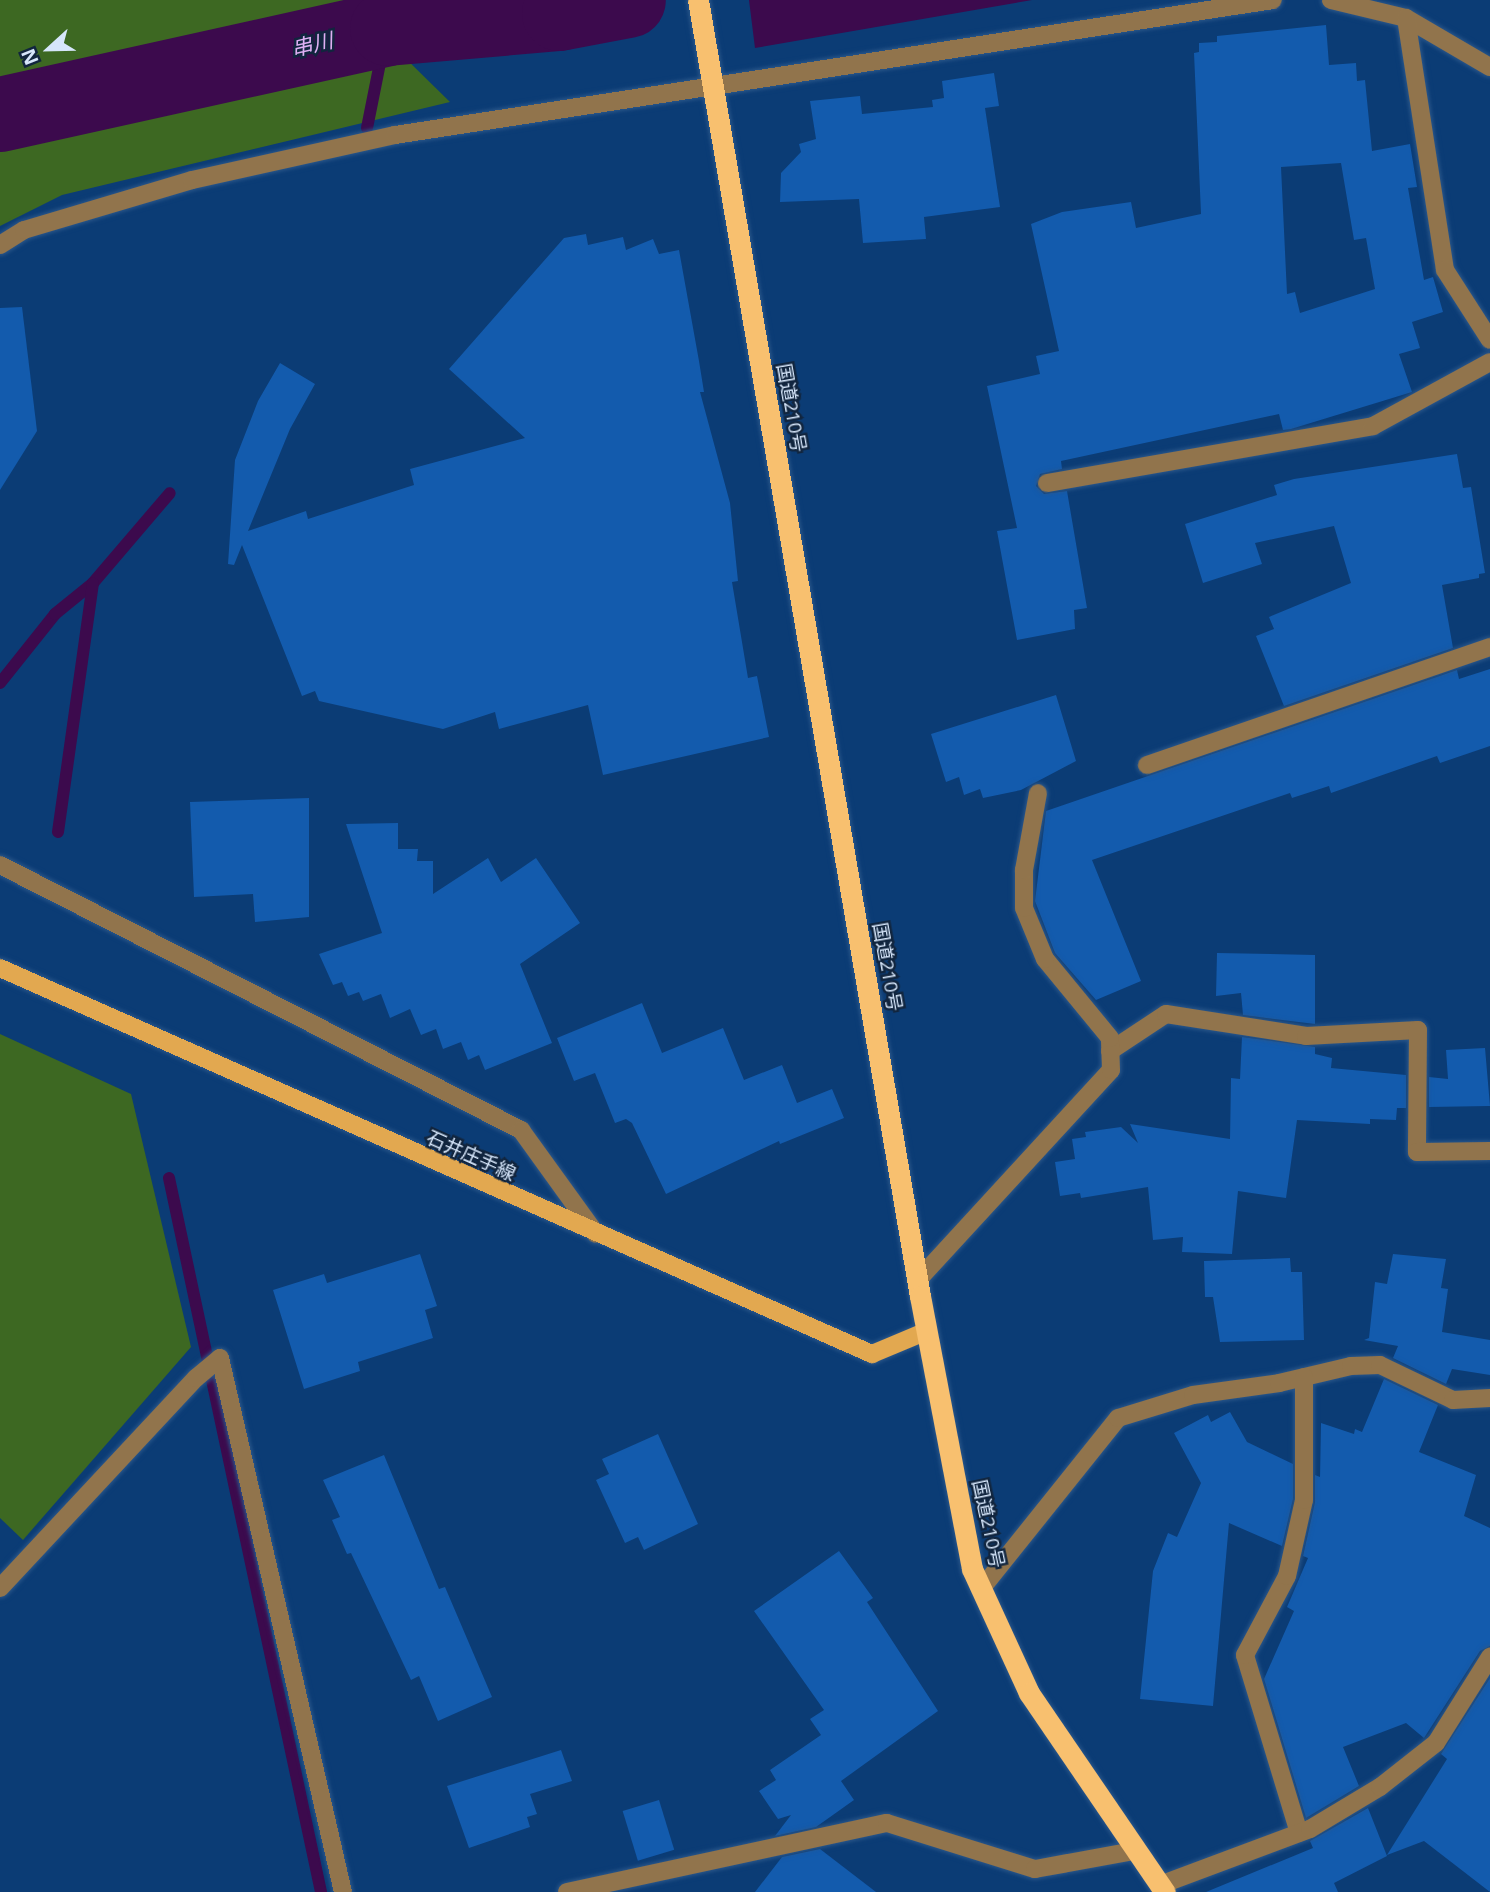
<!DOCTYPE html>
<html>
<head>
<meta charset="utf-8">
<style>
  body { margin:0 }
  #map { position:relative; width:1490px; height:1892px; overflow:hidden; background:#0b3c75; font-family:"Open Sans","Noto Sans JP",sans-serif }
  div>[style] { position:absolute }
  .green>* { inset:0; background:#3d6822 }
  .water>* { inset:0; background:#3c0a4d }
  .stream>* { height:12px; margin:-6px; padding:0 6px; transform-origin:6px; border-radius:6px; background:#3c0a4d }
  .river>* { height:75px; margin:-37.5px; padding:0 37.5px; transform-origin:37.5px; border-radius:37.5px; background:#3c0a4d }
  .building>* { inset:0; background:#135bad; transform-origin:0 0 }
  .roads { filter:drop-shadow(0 0 2px #2b578a) drop-shadow(0 0 2px #2b578a) }
  .minor>* { height:18px; margin:-9px; padding:0 9px; transform-origin:9px; border-radius:9px; background:#91744c }
  .major>* { height:18px; margin:-9px; padding:0 9px; transform-origin:9px; border-radius:9px; background:#e2a850 }
  .highway>* { height:21px; margin:-10.5px; padding:0 10.5px; transform-origin:10.5px; border-radius:10.5px; background:#f8c06f }
  span { translate:-50% -50%; white-space:nowrap; text-align:center; line-height:1.15; -webkit-text-stroke:5px #11253e; paint-order:stroke }
  .street-label { font-size:19px; color:#d6e6fa }
  .water-label { font-size:21px; color:#deaff3; font-style:italic }
  .north { position:absolute; left:14px; top:14px; width:70px; height:70px; -webkit-text-stroke:5px #11253e; paint-order:stroke; rotate:248deg; font-size:19px; font-weight:700; line-height:28px; text-align:center; color:#d6e6fa }
  .north::after { content:''; display:block; margin:auto; width:24px; height:32px; background:#d6e6fa; clip-path:polygon(50% 0,100% 100%,50% 72%,0 100%) }
</style>
</head>
<body>
<div id="map">
  <div class="green">
    <div style="clip-path:polygon(346px 0,450px 102px,62px 195px,0 226px,0 0)"></div>
    <div style="clip-path:polygon(0 1034px,131px 1094px,191px 1347px,23px 1540px,0 1518px)"></div>
  </div>
  <div class="water">
    <div style="clip-path:polygon(749px 0,1032px 0,755px 48px)"></div>
  </div>
  <div class="stream">
    <div style="left:367px;top:128px;width:102px;rotate:-78.7deg"></div>
    <div style="left:387px;top:28px;width:36px;rotate:-52deg"></div>
    <div style="left:0;top:683px;width:88px;rotate:-51.4deg"></div>
    <div style="left:55px;top:614px;width:49px;rotate:-39.2deg"></div>
    <div style="left:93px;top:583px;width:118px;rotate:-49.5deg"></div>
    <div style="left:58px;top:832px;width:251px;rotate:-82deg"></div>
    <div style="left:169px;top:1178px;width:730px;rotate:77.98deg"></div>
  </div>
  <div class="river">
    <div style="left:0;top:114px;width:396px;rotate:-12.5deg"></div>
    <div style="left:387px;top:28px;width:173px;rotate:-5deg"></div>
    <div style="left:559px;top:13px;width:70px;rotate:-10.7deg"></div>
  </div>
  <div class="building">
    <div style="clip-path:polygon(evenodd,1326px 25px,1329px 65px,1356px 63px,1357px 81px,1365px 80px,1372px 151px,1410px 144px,1417px 187px,1408px 188px,1424px 280px,1433px 277px,1443px 312px,1412px 322px,1420px 348px,1399px 354px,1412px 392px,1291px 429px,1283px 430px,1279px 414px,1061px 461px,1062px 469px,1040px 474px,1036px 486px,1044px 494px,1067px 491px,1087px 608px,1074px 610px,1075px 629px,1017px 640px,997px 531px,1017px 528px,987px 386px,1040px 374px,1036px 356px,1059px 351px,1031px 224px,1062px 212px,1131px 202px,1136px 228px,1201px 214px,1194px 53px,1199px 52px,1199px 43px,1217px 42px,1217px 36px,1326px 25px,1341px 163px,1354px 240px,1366px 238px,1375px 289px,1300px 313px,1295px 292px,1287px 294px,1281px 167px,1341px 163px)"></div>
    <div style="clip-path:polygon(994px 73px,999px 106px,985px 108px,1000px 207px,924px 217px,926px 239px,863px 243px,859px 199px,780px 202px,781px 173px,801px 152px,799px 144px,816px 139px,810px 101px,860px 96px,862px 114px,933px 107px,932px 100px,944px 98px,942px 81px)"></div>
    <div style="clip-path:polygon(586px 234px,588px 245px,623px 237px,626px 250px,653px 239px,659px 254px,679px 250px,699px 361px,704px 392px,700px 392px,730px 503px,738px 581px,732px 582px,748px 678px,757px 676px,769px 737px,603px 775px,588px 705px,499px 729px,495px 712px,443px 729px,319px 701px,315px 691px,302px 696px,242px 545px,234px 565px,228px 564px,235px 460px,258px 401px,280px 363px,315px 384px,290px 429px,248px 531px,306px 511px,308px 519px,414px 485px,410px 469px,525px 438px,449px 369px,564px 238px)"></div>
    <div style="clip-path:polygon(22px 307px,37px 431px,0 490px,0 308px)"></div>
    <div style="clip-path:polygon(1457px 454px,1463px 488px,1471px 487px,1485px 573px,1479px 574px,1479px 578px,1442px 585px,1453px 648px,1284px 706px,1256px 636px,1274px 629px,1269px 617px,1351px 583px,1334px 526px,1255px 543px,1262px 564px,1203px 583px,1185px 524px,1277px 495px,1274px 485px,1294px 479px)"></div>
    <div style="clip-path:polygon(1490px 669px,1490px 746px,1440px 763px,1437px 756px,1331px 793px,1329px 786px,1292px 798px,1290px 793px,1092px 860px,1141px 981px,1096px 1000px,1055px 953px,1035px 901px,1046px 811px,1457px 670px,1459px 679px)"></div>
    <div style="clip-path:polygon(1056px 695px,1076px 761px,1021px 790px,983px 798px,980px 789px,964px 795px,959px 777px,946px 782px,931px 734px)"></div>
    <div style="clip-path:polygon(309px 798px,309px 917px,255px 922px,253px 894px,194px 897px,190px 802px)"></div>
    <div style="clip-path:polygon(398px 823px,398px 849px,418px 849px,417px 861px,433px 861px,433px 894px,488px 858px,501px 882px,536px 858px,580px 923px,520px 964px,552px 1043px,485px 1070px,479px 1055px,468px 1060px,461px 1042px,443px 1049px,436px 1029px,421px 1035px,410px 1009px,390px 1018px,381px 994px,363px 1001px,359px 992px,348px 996px,342px 982px,333px 985px,319px 954px,382px 933px,346px 824px)"></div>
    <div style="clip-path:polygon(1217px 953px,1315px 955px,1315px 1024px,1243px 1015px,1241px 993px,1216px 996px)"></div>
    <div style="clip-path:polygon(642px 1003px,662px 1053px,723px 1028px,744px 1080px,782px 1065px,797px 1103px,832px 1089px,844px 1118px,780px 1144px,779px 1141px,666px 1194px,632px 1123px,626px 1119px,615px 1123px,595px 1073px,574px 1081px,557px 1038px)"></div>
    <div style="clip-path:polygon(1242px 1037px,1315px 1047px,1315px 1054px,1332px 1058px,1331px 1068px,1406px 1075px,1406px 1108px,1397px 1108px,1396px 1120px,1370px 1119px,1370px 1124px,1297px 1120px,1286px 1198px,1238px 1191px,1232px 1254px,1182px 1252px,1183px 1237px,1153px 1240px,1148px 1187px,1081px 1198px,1080px 1193px,1060px 1196px,1055px 1162px,1075px 1159px,1072px 1139px,1086px 1137px,1085px 1132px,1121px 1127px,1138px 1143px,1130px 1124px,1230px 1139px,1231px 1078px,1240px 1079px)"></div>
    <div style="clip-path:polygon(1485px 1048px,1490px 1106px,1429px 1107px,1429px 1077px,1448px 1079px,1446px 1050px)"></div>
    <div style="clip-path:polygon(420px 1254px,437px 1306px,425px 1310px,433px 1338px,358px 1362px,360px 1371px,304px 1389px,273px 1290px,324px 1274px,327px 1283px)"></div>
    <div style="clip-path:polygon(1393px 1254px,1446px 1259px,1441px 1288px,1448px 1289px,1442px 1332px,1490px 1340px,1490px 1375px,1452px 1369px,1446px 1384px,1393px 1358px,1398px 1346px,1364px 1340px,1369px 1338px,1375px 1282px,1387px 1284px)"></div>
    <div style="clip-path:polygon(1290px 1258px,1291px 1272px,1302px 1272px,1304px 1340px,1220px 1342px,1213px 1297px,1205px 1297px,1204px 1261px)"></div>
    <div style="clip-path:polygon(1384px 1379px,1438px 1405px,1419px 1452px,1476px 1475px,1464px 1516px,1490px 1528px,1490px 1646px,1480px 1651px,1424px 1738px,1406px 1723px,1343px 1747px,1359px 1786px,1306px 1818px,1264px 1679px,1294px 1611px,1287px 1607px,1308px 1558px,1303px 1556px,1315px 1502px,1315px 1475px,1320px 1477px,1321px 1423px,1354px 1434px,1355px 1429px,1362px 1432px)"></div>
    <div style="clip-path:polygon(1230px 1412px,1247px 1442px,1293px 1464px,1293px 1499px,1282px 1546px,1229px 1523px,1213px 1706px,1140px 1699px,1153px 1571px,1168px 1533px,1177px 1537px,1201px 1483px,1174px 1433px,1208px 1415px,1211px 1422px)"></div>
    <div style="clip-path:polygon(658px 1434px,698px 1524px,644px 1550px,638px 1537px,625px 1543px,596px 1480px,609px 1474px,602px 1459px)"></div>
    <div style="clip-path:polygon(384px 1455px,439px 1589px,445px 1587px,492px 1697px,438px 1721px,419px 1676px,411px 1680px,351px 1553px,347px 1554px,332px 1520px,340px 1517px,323px 1480px)"></div>
    <div style="clip-path:polygon(839px 1551px,873px 1598px,867px 1602px,938px 1711px,841px 1781px,854px 1800px,816px 1827px,775px 1836px,791px 1815px,778px 1819px,759px 1791px,776px 1780px,770px 1770px,821px 1735px,810px 1719px,824px 1710px,754px 1611px)"></div>
    <div style="clip-path:polygon(1490px 1678px,1490px 1892px,1424px 1841px,1387px 1855px,1447px 1759px,1441px 1754px)"></div>
    <div style="clip-path:polygon(561px 1750px,572px 1781px,530px 1794px,537px 1814px,527px 1817px,530px 1827px,469px 1848px,447px 1786px)"></div>
    <div style="left:659px;top:1800px;width:52px;height:38px;rotate:73deg"></div>
    <div style="clip-path:polygon(1368px 1808px,1387px 1856px,1334px 1883px,1338px 1892px,1206px 1892px,1313px 1848px,1310px 1841px)"></div>
    <div style="clip-path:polygon(820px 1849px,876px 1892px,755px 1892px,782px 1857px)"></div>
  </div>
  <div class="roads">
    <div class="minor">
      <div style="left:1331px;top:0;width:77px;rotate:13.5deg"></div>
      <div style="left:1406px;top:18px;width:97px;rotate:30.3deg"></div>
      <div style="left:1406px;top:18px;width:255px;rotate:81.2deg"></div>
      <div style="left:1445px;top:270px;width:83px;rotate:57.3deg"></div>
      <div style="left:0;top:245px;width:28px;rotate:-32deg"></div>
      <div style="left:24px;top:230px;width:175px;rotate:-16.6deg"></div>
      <div style="left:192px;top:180px;width:208px;rotate:-12.5deg"></div>
      <div style="left:395px;top:135px;width:888px;rotate:-8.74deg"></div>
      <div style="left:1047px;top:483px;width:331px;rotate:-9.9deg"></div>
      <div style="left:1373px;top:426px;width:133px;rotate:-28.7deg"></div>
      <div style="left:1147px;top:765px;width:363px;rotate:-19deg"></div>
      <div style="left:0;top:865px;width:585px;rotate:26.96deg"></div>
      <div style="left:521px;top:1130px;width:128px;rotate:54.2deg"></div>
      <div style="left:1110px;top:1051px;width:67px;rotate:-33.5deg"></div>
      <div style="left:1166px;top:1014px;width:142px;rotate:8.9deg"></div>
      <div style="left:1306px;top:1036px;width:112px;rotate:-3.1deg"></div>
      <div style="left:1418px;top:1030px;width:122px;rotate:90.5deg"></div>
      <div style="left:1417px;top:1152px;width:73px;rotate:-0.8deg"></div>
      <div style="left:918px;top:1280px;width:285px;rotate:-47.4deg"></div>
      <div style="left:1111px;top:1070px;width:32px;rotate:-92deg"></div>
      <div style="left:1110px;top:1038px;width:102px;rotate:-129.4deg"></div>
      <div style="left:1045px;top:959px;width:55px;rotate:-112.4deg"></div>
      <div style="left:1024px;top:908px;width:38px;rotate:-90deg"></div>
      <div style="left:1024px;top:870px;width:78px;rotate:-79.7deg"></div>
      <div style="left:0;top:1588px;width:287px;rotate:-47deg"></div>
      <div style="left:196px;top:1378px;width:31px;rotate:-40deg"></div>
      <div style="left:220px;top:1358px;width:548px;rotate:77.03deg"></div>
      <div style="left:981px;top:1589px;width:219px;rotate:-51.3deg"></div>
      <div style="left:1118px;top:1418px;width:78px;rotate:-17deg"></div>
      <div style="left:1193px;top:1395px;width:87px;rotate:-7.9deg"></div>
      <div style="left:1279px;top:1383px;width:74px;rotate:-13.3deg"></div>
      <div style="left:1351px;top:1366px;width:29px;rotate:-2deg"></div>
      <div style="left:1380px;top:1365px;width:81px;rotate:25.6deg"></div>
      <div style="left:1453px;top:1400px;width:37px;rotate:-3deg"></div>
      <div style="left:1299px;top:1833px;width:186px;rotate:-106.9deg"></div>
      <div style="left:1245px;top:1655px;width:89px;rotate:-62deg"></div>
      <div style="left:1287px;top:1576px;width:78px;rotate:-77.4deg"></div>
      <div style="left:1304px;top:1500px;width:123px;rotate:-90deg"></div>
      <div style="left:1160px;top:1885px;width:160px;rotate:-20.5deg"></div>
      <div style="left:1310px;top:1829px;width:82px;rotate:-31deg"></div>
      <div style="left:1380px;top:1787px;width:71px;rotate:-38.2deg"></div>
      <div style="left:1436px;top:1743px;width:102px;rotate:-57.9deg"></div>
      <div style="left:567px;top:1892px;width:327px;rotate:-12.2deg"></div>
      <div style="left:887px;top:1823px;width:155px;rotate:17.3deg"></div>
      <div style="left:1035px;top:1869px;width:101px;rotate:-10.3deg"></div>
    </div>
    <div class="major">
      <div style="left:0;top:968px;width:954px;rotate:23.88deg"></div>
      <div style="left:872px;top:1354px;width:60px;rotate:-22.7deg"></div>
    </div>
    <div class="highway">
      <div style="left:698px;top:0;width:1315px;rotate:80.28deg"></div>
      <div style="left:920px;top:1296px;width:278px;rotate:79.2deg"></div>
      <div style="left:972px;top:1569px;width:136px;rotate:65.3deg"></div>
      <div style="left:1029px;top:1693px;width:241px;rotate:55.7deg"></div>
    </div>
  </div>
  <div class="street-label">
    <span style="left:791px;top:408px;rotate:80deg">国道210号</span>
    <span style="left:887px;top:967px;rotate:80deg">国道210号</span>
    <span style="left:471px;top:1156px;rotate:24deg">石井庄手線</span>
    <span style="left:988px;top:1524px;rotate:78deg">国道210号</span>
  </div>
  <div class="water-label">
    <span style="left:312px;top:44px;rotate:-13deg">串川</span>
  </div>
  <div class="north">N</div>
</div>
</body>
</html>
